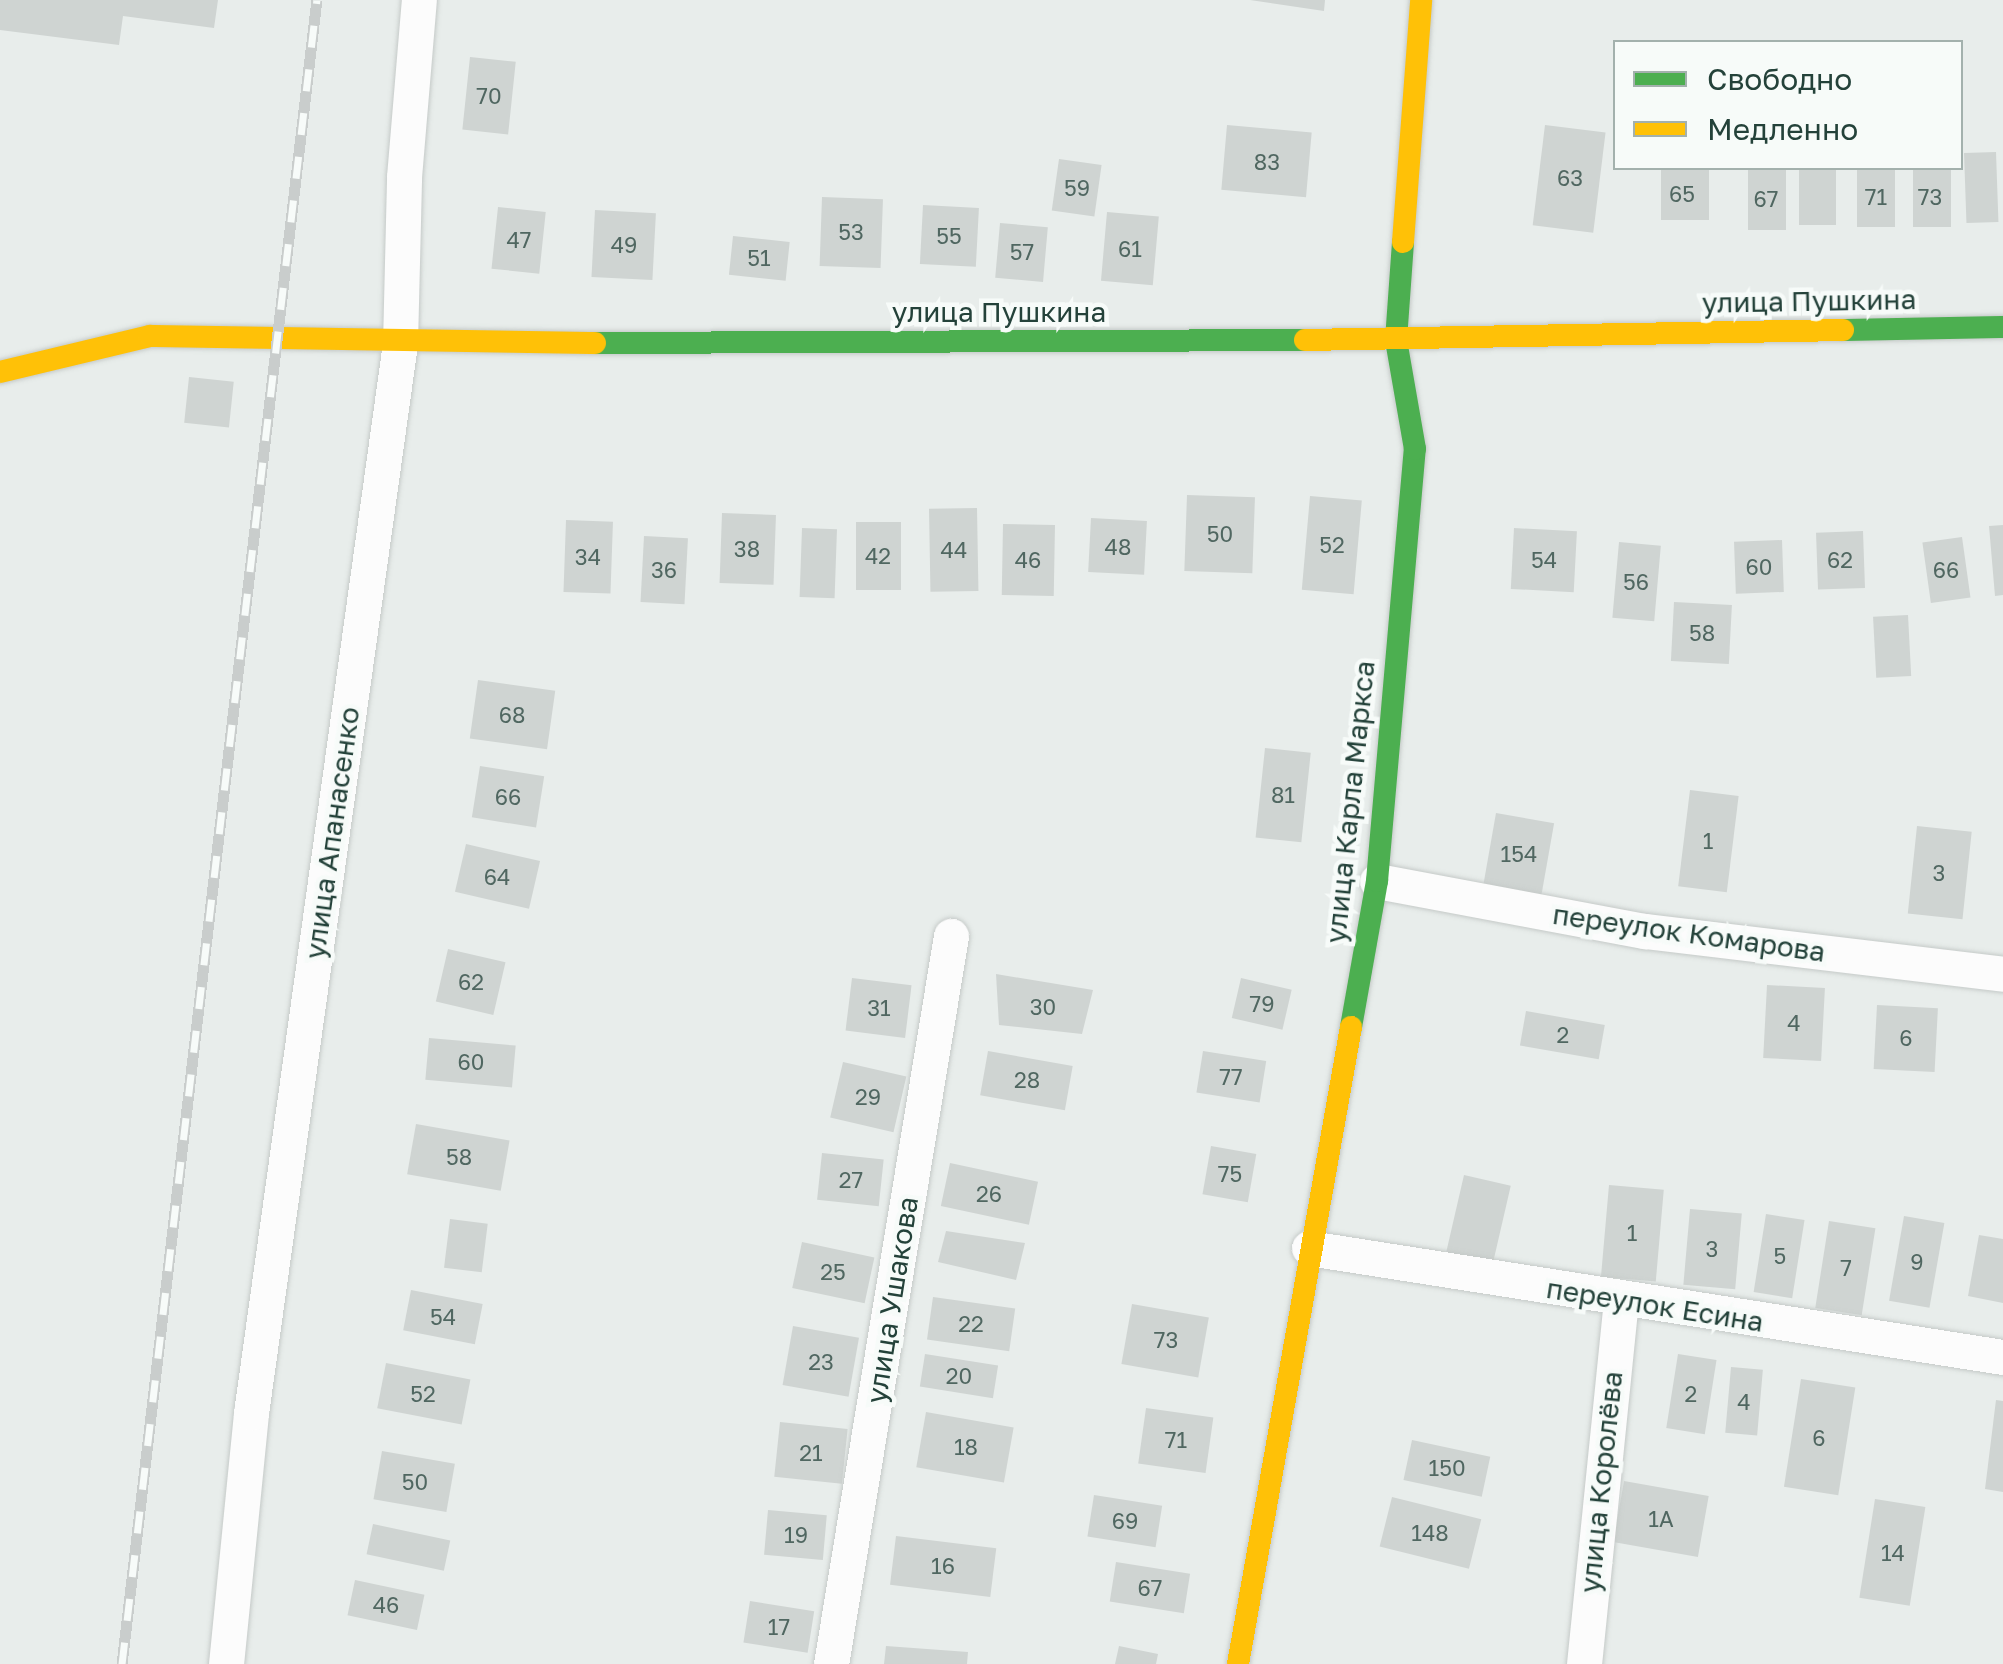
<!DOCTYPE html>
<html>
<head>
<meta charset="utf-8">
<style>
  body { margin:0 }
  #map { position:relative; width:2003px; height:1664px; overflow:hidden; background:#e8edeb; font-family:"Golos Text",sans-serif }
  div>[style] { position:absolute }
  .building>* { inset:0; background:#cfd4d2; transform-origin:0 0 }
  .roads { filter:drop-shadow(0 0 2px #c5cac8) drop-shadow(0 0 2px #c5cac8) }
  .street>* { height:35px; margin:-17.5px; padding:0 17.5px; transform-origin:17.5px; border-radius:17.5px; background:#fcfcfc }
  .fast>* { height:22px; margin:-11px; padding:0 11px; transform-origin:11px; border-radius:11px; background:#4caf50 }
  .slow>* { height:22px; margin:-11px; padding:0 11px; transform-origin:11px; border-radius:11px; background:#ffc107 }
  .rail>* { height:11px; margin-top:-5.5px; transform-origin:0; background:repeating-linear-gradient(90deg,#f7fbf9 0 22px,#c9cdcc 0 44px); box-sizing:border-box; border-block:2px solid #c9cdcc }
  span { translate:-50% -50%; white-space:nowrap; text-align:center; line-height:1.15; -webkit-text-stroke:9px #f7fbf9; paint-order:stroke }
  .number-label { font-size:22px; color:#506761 }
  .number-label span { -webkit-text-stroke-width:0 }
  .street-label { font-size:28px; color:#24423a }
  .legend { position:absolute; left:1613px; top:40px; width:350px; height:130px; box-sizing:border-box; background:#f7fbf9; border:2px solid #a3b1ad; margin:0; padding:12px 18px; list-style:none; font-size:30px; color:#24423a }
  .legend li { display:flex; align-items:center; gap:20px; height:50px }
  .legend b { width:50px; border:2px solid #a3b1ad }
</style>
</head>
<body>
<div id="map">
  <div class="building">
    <div style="clip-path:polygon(0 0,218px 0,214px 28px,123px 16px,119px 45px,0 30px)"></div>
    <div style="clip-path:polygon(1250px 0,1325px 0,1324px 11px)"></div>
    <div style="left:470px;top:57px;width:46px;height:73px;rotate:6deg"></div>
    <div style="left:1227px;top:125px;width:85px;height:65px;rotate:5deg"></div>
    <div style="left:1545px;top:125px;width:61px;height:101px;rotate:7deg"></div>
    <div style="left:1996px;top:152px;width:70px;height:32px;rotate:88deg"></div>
    <div style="left:1059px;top:159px;width:43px;height:52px;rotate:8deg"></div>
    <div style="left:1661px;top:168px;width:48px;height:52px"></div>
    <div style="left:1748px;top:168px;width:38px;height:62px"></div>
    <div style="left:1799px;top:168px;width:37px;height:57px"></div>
    <div style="left:1857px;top:168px;width:38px;height:59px"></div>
    <div style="left:1913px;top:168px;width:38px;height:59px"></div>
    <div style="left:822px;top:197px;width:61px;height:69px;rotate:2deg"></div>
    <div style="left:923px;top:205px;width:56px;height:59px;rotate:3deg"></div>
    <div style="left:498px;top:207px;width:48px;height:62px;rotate:6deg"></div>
    <div style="left:595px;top:210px;width:61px;height:67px;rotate:3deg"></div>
    <div style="left:1107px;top:212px;width:52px;height:69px;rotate:5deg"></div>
    <div style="left:1000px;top:223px;width:48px;height:55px;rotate:5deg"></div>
    <div style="left:733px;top:236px;width:57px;height:39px;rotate:6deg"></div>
    <div style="left:189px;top:377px;width:45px;height:46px;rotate:6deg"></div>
    <div style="left:1187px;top:495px;width:68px;height:76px;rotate:2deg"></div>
    <div style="left:1310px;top:496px;width:52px;height:94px;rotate:5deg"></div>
    <div style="left:977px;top:508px;width:83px;height:48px;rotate:89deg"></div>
    <div style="left:722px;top:513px;width:54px;height:70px;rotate:2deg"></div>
    <div style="left:1091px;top:518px;width:56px;height:54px;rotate:3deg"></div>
    <div style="left:566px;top:520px;width:47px;height:72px;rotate:2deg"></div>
    <div style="left:856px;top:522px;width:45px;height:68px"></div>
    <div style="left:1003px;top:524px;width:52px;height:71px;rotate:1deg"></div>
    <div style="clip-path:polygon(2003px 525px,2003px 595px,1995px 596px,1989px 526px)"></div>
    <div style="left:802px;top:528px;width:35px;height:69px;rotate:2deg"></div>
    <div style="left:1514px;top:528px;width:63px;height:61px;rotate:3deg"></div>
    <div style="left:1863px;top:531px;width:57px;height:47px;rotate:88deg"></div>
    <div style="left:644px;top:536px;width:44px;height:66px;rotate:3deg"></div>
    <div style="left:1962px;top:537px;width:61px;height:40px;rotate:82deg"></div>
    <div style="left:1782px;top:540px;width:52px;height:48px;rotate:88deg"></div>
    <div style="left:1619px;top:542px;width:42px;height:76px;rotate:5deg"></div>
    <div style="left:1674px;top:602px;width:58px;height:59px;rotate:3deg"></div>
    <div style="left:1908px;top:615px;width:61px;height:35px;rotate:87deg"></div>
    <div style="left:478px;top:680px;width:78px;height:59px;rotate:8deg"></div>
    <div style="left:1265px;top:748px;width:46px;height:90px;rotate:6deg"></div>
    <div style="left:480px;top:766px;width:65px;height:52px;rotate:9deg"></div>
    <div style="left:1690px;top:790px;width:49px;height:97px;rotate:7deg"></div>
    <div style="left:1496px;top:813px;width:59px;height:74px;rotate:10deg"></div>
    <div style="left:1917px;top:826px;width:55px;height:88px;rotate:6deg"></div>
    <div style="left:466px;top:844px;width:76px;height:49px;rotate:13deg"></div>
    <div style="left:448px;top:949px;width:59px;height:54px;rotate:13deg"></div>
    <div style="clip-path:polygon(996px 974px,1093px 990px,1082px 1034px,999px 1025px)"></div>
    <div style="left:852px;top:978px;width:60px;height:53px;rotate:7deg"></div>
    <div style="left:1241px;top:978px;width:52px;height:41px;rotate:13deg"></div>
    <div style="left:1767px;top:985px;width:58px;height:73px;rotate:3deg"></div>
    <div style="left:1877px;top:1005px;width:61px;height:64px;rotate:3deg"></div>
    <div style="left:1526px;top:1011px;width:80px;height:35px;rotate:10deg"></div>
    <div style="left:429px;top:1038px;width:87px;height:42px;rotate:5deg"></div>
    <div style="left:988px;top:1051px;width:86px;height:45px;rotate:10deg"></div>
    <div style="left:1203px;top:1051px;width:64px;height:42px;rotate:9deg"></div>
    <div style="left:843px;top:1062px;width:65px;height:57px;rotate:13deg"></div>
    <div style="left:416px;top:1124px;width:95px;height:51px;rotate:10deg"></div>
    <div style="left:1211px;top:1146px;width:46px;height:49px;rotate:10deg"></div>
    <div style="left:822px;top:1153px;width:62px;height:47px;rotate:6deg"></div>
    <div style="left:950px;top:1163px;width:90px;height:44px;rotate:12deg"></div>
    <div style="left:1464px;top:1175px;width:48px;height:82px;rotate:13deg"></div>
    <div style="left:1609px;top:1185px;width:55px;height:92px;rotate:5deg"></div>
    <div style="left:1690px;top:1209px;width:52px;height:76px;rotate:5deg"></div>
    <div style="left:1766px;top:1214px;width:39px;height:79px;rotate:9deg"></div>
    <div style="left:1904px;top:1216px;width:41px;height:86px;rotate:10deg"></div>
    <div style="left:450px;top:1219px;width:38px;height:49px;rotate:7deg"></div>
    <div style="left:1829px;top:1221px;width:47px;height:88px;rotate:9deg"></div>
    <div style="clip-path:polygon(946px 1231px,1025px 1243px,1016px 1280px,938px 1262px)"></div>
    <div style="clip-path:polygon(1979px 1235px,2003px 1239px,2003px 1303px,1968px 1296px)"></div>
    <div style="left:802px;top:1242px;width:74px;height:47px;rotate:12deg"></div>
    <div style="left:411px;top:1290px;width:73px;height:41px;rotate:11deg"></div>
    <div style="left:933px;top:1297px;width:83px;height:43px;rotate:8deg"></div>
    <div style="left:1132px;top:1304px;width:78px;height:61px;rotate:10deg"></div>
    <div style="left:793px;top:1326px;width:67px;height:60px;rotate:10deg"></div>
    <div style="left:925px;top:1354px;width:74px;height:33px;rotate:9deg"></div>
    <div style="left:1678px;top:1354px;width:39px;height:75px;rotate:9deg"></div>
    <div style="left:386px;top:1363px;width:86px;height:46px;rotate:11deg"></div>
    <div style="left:1731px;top:1367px;width:32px;height:66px;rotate:5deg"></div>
    <div style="left:1801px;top:1379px;width:55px;height:109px;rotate:9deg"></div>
    <div style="clip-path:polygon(1996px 1400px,2003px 1401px,2003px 1492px,1985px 1489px)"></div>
    <div style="left:1146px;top:1408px;width:68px;height:56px;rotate:8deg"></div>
    <div style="left:926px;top:1412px;width:89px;height:56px;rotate:10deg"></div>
    <div style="left:780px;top:1422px;width:68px;height:55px;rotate:6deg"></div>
    <div style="left:1412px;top:1440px;width:80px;height:41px;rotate:12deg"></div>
    <div style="left:382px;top:1451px;width:74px;height:49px;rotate:10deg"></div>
    <div style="left:1624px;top:1481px;width:86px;height:62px;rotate:10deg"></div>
    <div style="left:1094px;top:1495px;width:69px;height:42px;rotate:9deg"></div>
    <div style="left:1392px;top:1497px;width:92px;height:51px;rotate:14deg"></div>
    <div style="left:1875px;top:1499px;width:51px;height:100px;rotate:9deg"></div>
    <div style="left:768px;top:1510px;width:59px;height:45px;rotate:5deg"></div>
    <div style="left:373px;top:1524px;width:79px;height:31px;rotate:12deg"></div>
    <div style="left:896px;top:1536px;width:101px;height:49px;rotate:7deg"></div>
    <div style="left:1116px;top:1562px;width:75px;height:40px;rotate:9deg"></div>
    <div style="left:355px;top:1580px;width:71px;height:36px;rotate:12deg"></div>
    <div style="left:750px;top:1601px;width:65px;height:42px;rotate:9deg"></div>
    <div style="clip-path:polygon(886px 1646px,968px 1652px,967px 1664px,884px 1664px)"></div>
    <div style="clip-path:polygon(1119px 1646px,1158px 1654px,1156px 1664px,1115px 1664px)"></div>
  </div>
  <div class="roads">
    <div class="street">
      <div style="left:1377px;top:881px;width:273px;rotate:10.6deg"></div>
      <div style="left:1645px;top:931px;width:361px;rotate:6.8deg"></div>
      <div style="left:1309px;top:1248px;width:703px;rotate:8.93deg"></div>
      <div style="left:226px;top:1664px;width:252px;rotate:-84.3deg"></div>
      <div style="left:251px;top:1413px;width:1079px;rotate:-82.07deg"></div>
      <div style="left:400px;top:344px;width:167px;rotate:-88.6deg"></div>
      <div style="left:404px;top:177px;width:178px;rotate:-85.2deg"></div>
      <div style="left:831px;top:1664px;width:738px;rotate:-80.64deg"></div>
      <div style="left:1584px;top:1664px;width:365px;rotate:-84.2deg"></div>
    </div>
    <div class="fast">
      <div style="left:1843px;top:330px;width:160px;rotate:-1.1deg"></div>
      <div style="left:595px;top:343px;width:710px;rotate:-0.24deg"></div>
      <div style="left:1351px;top:1027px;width:148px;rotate:-79.9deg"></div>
      <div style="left:1377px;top:881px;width:434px;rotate:-85deg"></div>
      <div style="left:1415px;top:449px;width:111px;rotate:-99.9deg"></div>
      <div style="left:1396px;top:340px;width:98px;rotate:-85.9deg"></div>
    </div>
    <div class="slow">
      <div style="left:1403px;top:242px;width:243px;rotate:-85.7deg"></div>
      <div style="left:1305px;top:340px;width:538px;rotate:-1.06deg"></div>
      <div style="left:0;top:372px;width:154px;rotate:-13.5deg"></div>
      <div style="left:150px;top:336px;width:445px;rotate:0.9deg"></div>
      <div style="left:1238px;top:1664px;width:647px;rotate:-79.94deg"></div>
    </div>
  </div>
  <div class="rail">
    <div style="left:122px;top:1664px;width:1675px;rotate:-83.32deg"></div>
  </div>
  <div class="number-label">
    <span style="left:489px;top:96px">70</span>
    <span style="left:1267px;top:162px">83</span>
    <span style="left:1570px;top:178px">63</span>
    <span style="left:1077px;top:188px">59</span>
    <span style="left:1682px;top:194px">65</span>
    <span style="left:1876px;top:197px">71</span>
    <span style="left:1930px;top:197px">73</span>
    <span style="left:1766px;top:199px">67</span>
    <span style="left:851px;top:232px">53</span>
    <span style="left:949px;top:236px">55</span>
    <span style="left:519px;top:240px">47</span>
    <span style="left:624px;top:245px">49</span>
    <span style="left:1130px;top:249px">61</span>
    <span style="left:1022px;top:252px">57</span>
    <span style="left:759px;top:258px">51</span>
    <span style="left:1220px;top:534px">50</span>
    <span style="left:1332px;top:545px">52</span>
    <span style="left:1118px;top:547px">48</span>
    <span style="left:747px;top:549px">38</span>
    <span style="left:954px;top:550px">44</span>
    <span style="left:878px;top:556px">42</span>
    <span style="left:588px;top:557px">34</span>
    <span style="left:1028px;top:560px">46</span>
    <span style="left:1544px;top:560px">54</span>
    <span style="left:1840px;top:560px">62</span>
    <span style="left:1759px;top:567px">60</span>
    <span style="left:664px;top:570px">36</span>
    <span style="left:1946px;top:570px">66</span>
    <span style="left:1636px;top:582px">56</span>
    <span style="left:1702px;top:633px">58</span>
    <span style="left:512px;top:715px">68</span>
    <span style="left:1283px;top:795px">81</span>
    <span style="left:508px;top:797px">66</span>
    <span style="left:1708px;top:841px">1</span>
    <span style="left:1519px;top:854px">154</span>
    <span style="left:1939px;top:873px">3</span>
    <span style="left:497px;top:877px">64</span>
    <span style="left:471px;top:982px">62</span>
    <span style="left:1262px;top:1004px">79</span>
    <span style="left:1043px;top:1007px">30</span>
    <span style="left:879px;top:1008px">31</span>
    <span style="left:1794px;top:1023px">4</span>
    <span style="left:1563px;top:1035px">2</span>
    <span style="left:1906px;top:1038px">6</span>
    <span style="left:471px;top:1062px">60</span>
    <span style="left:1231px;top:1077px">77</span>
    <span style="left:1027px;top:1080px">28</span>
    <span style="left:868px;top:1097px">29</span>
    <span style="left:459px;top:1157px">58</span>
    <span style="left:1230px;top:1174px">75</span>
    <span style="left:851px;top:1180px">27</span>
    <span style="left:989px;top:1194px">26</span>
    <span style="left:1632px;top:1233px">1</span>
    <span style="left:1712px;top:1249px">3</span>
    <span style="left:1780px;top:1256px">5</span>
    <span style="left:1917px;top:1262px">9</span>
    <span style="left:1846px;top:1268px">7</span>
    <span style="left:833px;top:1272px">25</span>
    <span style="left:443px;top:1317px">54</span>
    <span style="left:971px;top:1324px">22</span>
    <span style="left:1166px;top:1340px">73</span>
    <span style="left:821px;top:1362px">23</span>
    <span style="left:959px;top:1376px">20</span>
    <span style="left:423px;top:1394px">52</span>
    <span style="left:1691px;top:1394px">2</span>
    <span style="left:1744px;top:1402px">4</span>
    <span style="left:1819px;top:1438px">6</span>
    <span style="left:1176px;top:1440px">71</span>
    <span style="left:966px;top:1447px">18</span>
    <span style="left:811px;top:1453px">21</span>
    <span style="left:1447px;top:1468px">150</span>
    <span style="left:415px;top:1482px">50</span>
    <span style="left:1661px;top:1519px">1А</span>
    <span style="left:1125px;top:1521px">69</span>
    <span style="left:1430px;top:1533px">148</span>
    <span style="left:796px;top:1535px">19</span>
    <span style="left:1893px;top:1553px">14</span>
    <span style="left:943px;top:1566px">16</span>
    <span style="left:1150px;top:1588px">67</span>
    <span style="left:386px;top:1605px">46</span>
    <span style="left:779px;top:1627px">17</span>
  </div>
  <div class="street-label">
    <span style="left:1809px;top:301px;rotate:-1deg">улица Пушкина</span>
    <span style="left:999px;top:312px">улица Пушкина</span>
    <span style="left:1350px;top:802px;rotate:-84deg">улица Карла Маркса</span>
    <span style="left:332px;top:833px;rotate:-82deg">улица Апанасенко</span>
    <span style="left:1689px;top:933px;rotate:8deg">переулок Комарова</span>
    <span style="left:892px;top:1300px;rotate:-81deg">улица Ушакова</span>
    <span style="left:1655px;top:1305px;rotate:9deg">переулок Есина</span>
    <span style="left:1601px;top:1482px;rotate:-84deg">улица Королёва</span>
  </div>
  <ul class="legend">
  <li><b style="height:12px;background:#4caf50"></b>Свободно</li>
  <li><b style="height:12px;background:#ffc107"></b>Медленно</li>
  </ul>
</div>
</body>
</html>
